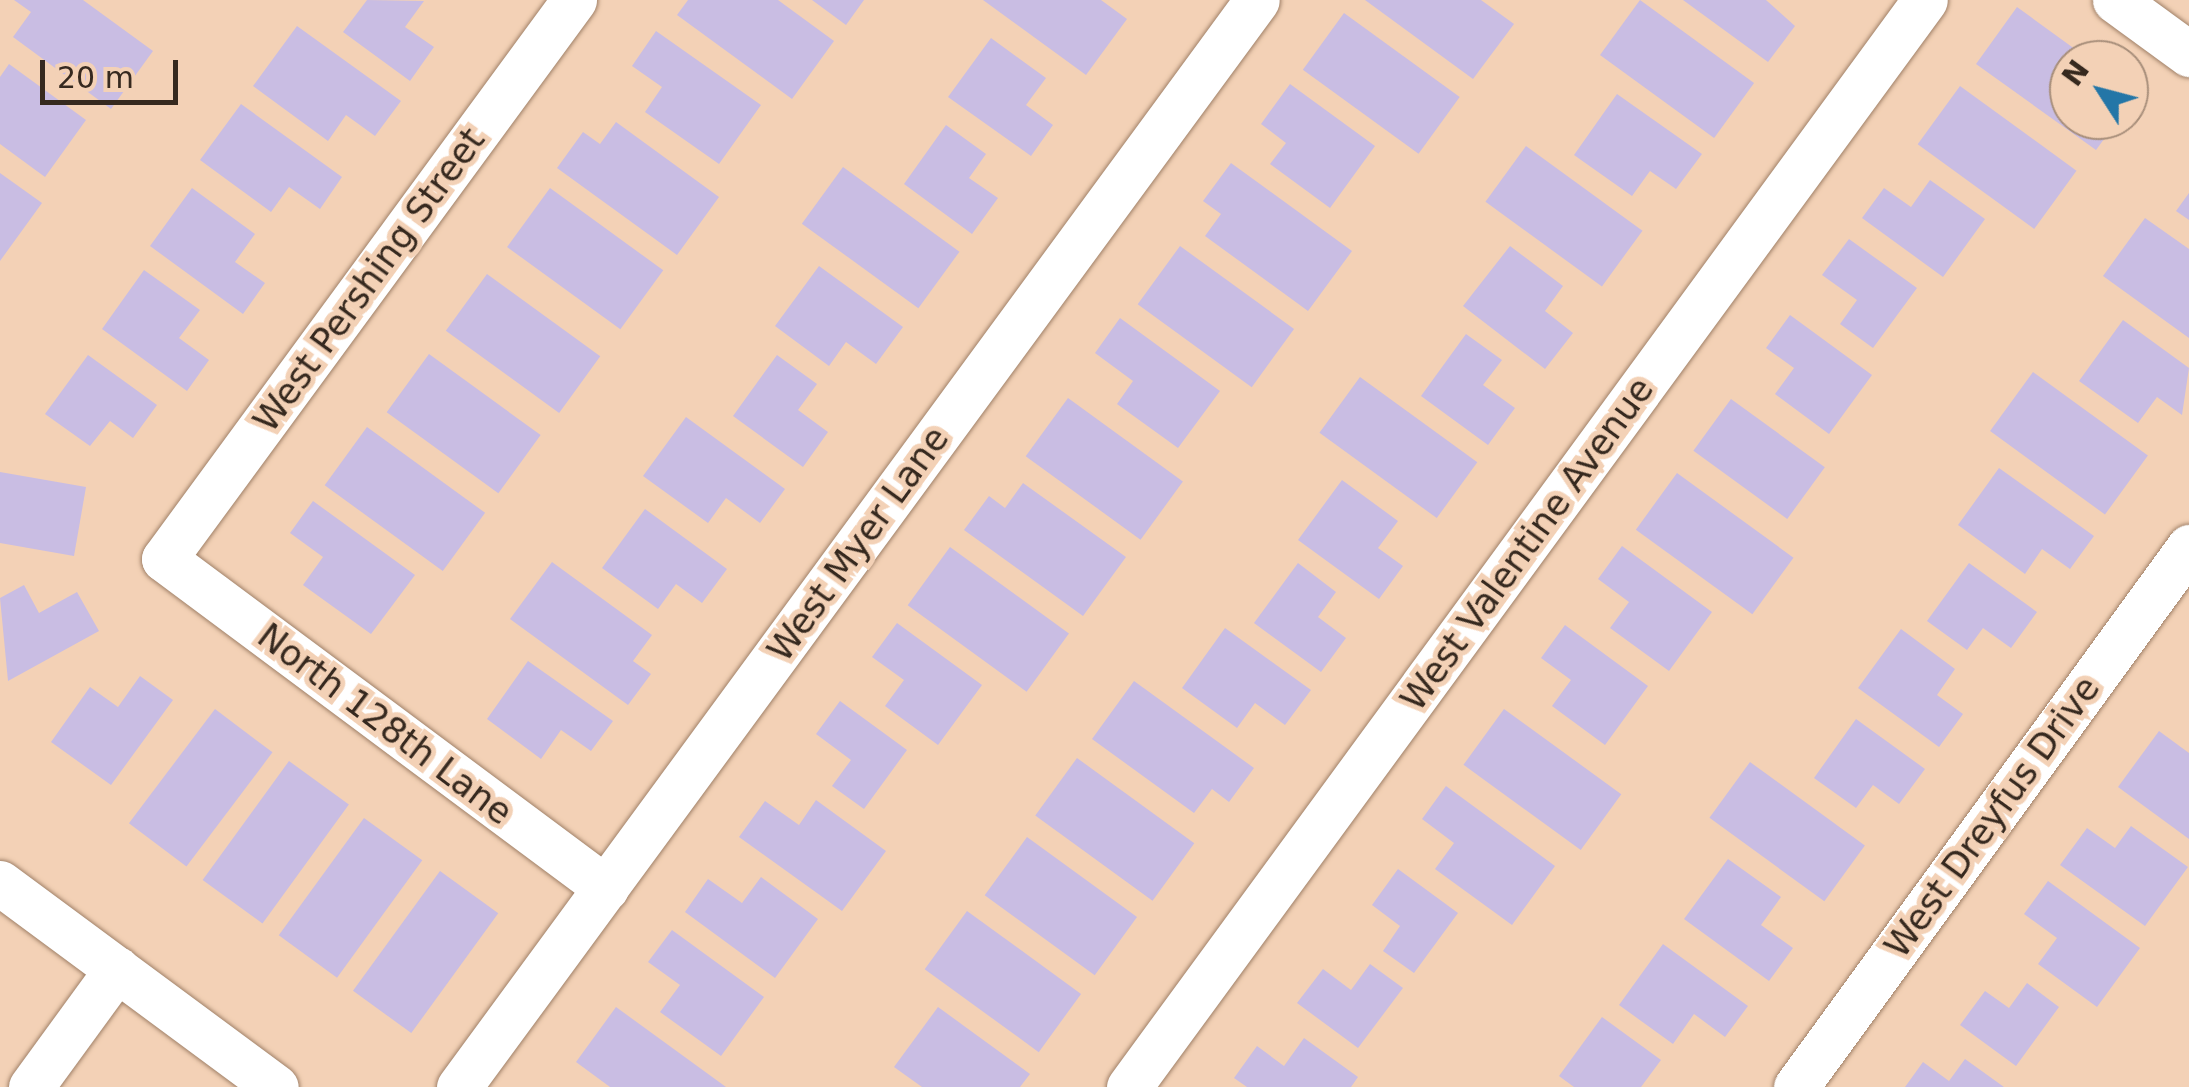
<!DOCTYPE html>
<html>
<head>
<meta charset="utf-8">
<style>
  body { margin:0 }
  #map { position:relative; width:2189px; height:1087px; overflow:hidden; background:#f3d1b6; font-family:"DejaVu Sans",sans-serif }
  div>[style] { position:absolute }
  .building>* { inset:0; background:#c9bde3; transform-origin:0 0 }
  .roads { filter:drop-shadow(0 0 2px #a08168) drop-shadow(0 0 2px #a08168) }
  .minor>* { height:45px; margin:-22.5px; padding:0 22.5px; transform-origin:22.5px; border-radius:22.5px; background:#fff }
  span { translate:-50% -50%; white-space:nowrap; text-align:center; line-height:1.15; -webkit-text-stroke:10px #f3d1b6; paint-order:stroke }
  .street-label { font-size:35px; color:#36291f }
  .north { position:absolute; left:2049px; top:40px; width:100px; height:100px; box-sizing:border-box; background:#f3d1b6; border:2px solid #a78e7a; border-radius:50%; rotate:306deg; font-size:28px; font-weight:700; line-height:40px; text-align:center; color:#36291f }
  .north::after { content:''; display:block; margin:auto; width:35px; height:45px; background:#2476a7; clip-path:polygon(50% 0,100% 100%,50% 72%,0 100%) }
  .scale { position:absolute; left:40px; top:60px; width:138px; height:45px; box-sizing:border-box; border:5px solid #36291f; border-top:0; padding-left:12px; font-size:30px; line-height:35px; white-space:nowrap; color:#36291f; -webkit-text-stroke:8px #f3d1b6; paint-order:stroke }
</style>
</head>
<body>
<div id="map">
  <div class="building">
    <div style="clip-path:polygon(14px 0,83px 0,153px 51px,111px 109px,13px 37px,31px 12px)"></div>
    <div style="clip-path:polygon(367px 0,424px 1px,405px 27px,434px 47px,410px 81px,343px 32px)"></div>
    <div style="clip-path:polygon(688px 0,778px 0,834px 41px,792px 99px,677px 15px)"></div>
    <div style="clip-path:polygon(812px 0,864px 0,846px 25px)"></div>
    <div style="clip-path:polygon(983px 0,1101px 0,1127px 19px,1086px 75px)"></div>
    <div style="clip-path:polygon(1365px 0,1481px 0,1514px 24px,1473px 79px)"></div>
    <div style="left:1640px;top:0;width:141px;height:68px;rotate:36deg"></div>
    <div style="clip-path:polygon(1683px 0,1766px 0,1795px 26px,1768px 62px)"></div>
    <div style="clip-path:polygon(2017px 7px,2090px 60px,2069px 60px,2069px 120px,2118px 120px,2096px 150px,1976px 64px)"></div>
    <div style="left:1344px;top:13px;width:143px;height:70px;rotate:36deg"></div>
    <div style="clip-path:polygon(297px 26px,401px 101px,375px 136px,346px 115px,328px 141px,253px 86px)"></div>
    <div style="clip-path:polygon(656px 31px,761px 105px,719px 164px,645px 112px,662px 87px,632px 66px)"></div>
    <div style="clip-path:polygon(991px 38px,1046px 78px,1026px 105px,1053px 125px,1031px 156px,948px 97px)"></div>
    <div style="clip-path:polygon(9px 64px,86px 120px,45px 177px,0 144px,0 77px)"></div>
    <div style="clip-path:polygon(1290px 84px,1375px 146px,1330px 208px,1270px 164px,1286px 143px,1261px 124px)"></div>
    <div style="left:1960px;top:86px;width:144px;height:72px;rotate:36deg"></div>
    <div style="clip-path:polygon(1617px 94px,1702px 154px,1676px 189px,1650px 171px,1632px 196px,1574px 155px)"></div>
    <div style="clip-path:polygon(241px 104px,342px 177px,320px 209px,289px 187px,271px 212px,200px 160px)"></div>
    <div style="clip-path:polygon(616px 122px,719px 197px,677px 255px,557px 168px,583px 132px,600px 144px)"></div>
    <div style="clip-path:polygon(946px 125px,986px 154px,969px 178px,998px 198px,972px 234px,904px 184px)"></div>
    <div style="left:1526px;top:146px;width:144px;height:69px;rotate:36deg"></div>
    <div style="clip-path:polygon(1231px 163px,1352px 251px,1308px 311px,1205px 236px,1221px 214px,1203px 201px)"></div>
    <div style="left:843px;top:167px;width:144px;height:70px;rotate:36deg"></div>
    <div style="clip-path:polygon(0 173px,42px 203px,0 261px)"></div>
    <div style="clip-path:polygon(1930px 180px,1985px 219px,1943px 277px,1862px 218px,1884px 188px,1911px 207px)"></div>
    <div style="clip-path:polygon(192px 188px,255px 234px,235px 262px,265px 283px,243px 314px,150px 246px)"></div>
    <div style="left:550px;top:188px;width:140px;height:73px;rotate:36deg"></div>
    <div style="clip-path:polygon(2189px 193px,2189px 220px,2176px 211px)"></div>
    <div style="clip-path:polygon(2145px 218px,2189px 249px,2189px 338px,2103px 276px)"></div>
    <div style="clip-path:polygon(1849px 239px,1917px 288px,1873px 348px,1840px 324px,1857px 300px,1822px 275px)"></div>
    <div style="left:1180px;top:246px;width:141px;height:72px;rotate:36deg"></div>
    <div style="clip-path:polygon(1510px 246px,1563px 286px,1545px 311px,1573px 333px,1545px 369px,1463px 306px)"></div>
    <div style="clip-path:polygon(819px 266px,903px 327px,876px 364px,846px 342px,829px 366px,775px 326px)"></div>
    <div style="clip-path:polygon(144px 270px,200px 310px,179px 338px,209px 360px,187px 391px,102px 329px)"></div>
    <div style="left:487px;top:274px;width:140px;height:70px;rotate:36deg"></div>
    <div style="clip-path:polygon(1790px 315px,1872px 375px,1829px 434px,1775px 394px,1794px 368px,1766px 348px)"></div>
    <div style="clip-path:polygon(1120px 318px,1220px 391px,1178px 448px,1117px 404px,1133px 381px,1095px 353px)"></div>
    <div style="clip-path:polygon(2123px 320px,2189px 368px,2182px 415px,2157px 397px,2138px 423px,2079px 381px)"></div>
    <div style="clip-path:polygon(1466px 334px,1502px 360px,1483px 385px,1515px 408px,1488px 445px,1421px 396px)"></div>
    <div style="left:429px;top:354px;width:138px;height:72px;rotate:36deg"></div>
    <div style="clip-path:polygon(88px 355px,157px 405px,133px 438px,110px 421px,90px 446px,45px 414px)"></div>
    <div style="clip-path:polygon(777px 355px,817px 384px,798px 410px,828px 432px,803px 467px,733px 416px)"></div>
    <div style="left:2033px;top:372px;width:142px;height:73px;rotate:36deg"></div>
    <div style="left:1360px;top:377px;width:145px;height:69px;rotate:36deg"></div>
    <div style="left:1068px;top:398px;width:142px;height:72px;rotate:36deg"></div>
    <div style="left:1731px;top:399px;width:116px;height:64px;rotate:36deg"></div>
    <div style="clip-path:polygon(686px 417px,785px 489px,760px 523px,726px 498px,708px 523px,643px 476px)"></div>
    <div style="left:367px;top:427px;width:146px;height:72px;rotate:36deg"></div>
    <div style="clip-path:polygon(1999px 468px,2094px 536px,2070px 569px,2042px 549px,2025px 574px,1958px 525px)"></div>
    <div style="clip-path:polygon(0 472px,86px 487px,74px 556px,0 543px)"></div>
    <div style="left:1677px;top:473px;width:144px;height:70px;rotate:36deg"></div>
    <div style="clip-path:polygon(1342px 480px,1398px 521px,1378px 548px,1403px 566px,1379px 599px,1298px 540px)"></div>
    <div style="clip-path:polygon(1023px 483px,1126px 557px,1083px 616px,964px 530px,989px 496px,1005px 508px)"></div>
    <div style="clip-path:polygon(313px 501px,415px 575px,371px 634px,303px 585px,323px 557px,290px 533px)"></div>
    <div style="clip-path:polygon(645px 509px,727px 569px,702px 603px,676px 584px,658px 609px,602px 568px)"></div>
    <div style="clip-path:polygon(1622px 546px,1712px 612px,1669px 671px,1610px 628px,1629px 602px,1598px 579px)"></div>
    <div style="left:950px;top:547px;width:147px;height:72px;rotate:36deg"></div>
    <div style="clip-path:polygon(552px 562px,652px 635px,633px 661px,651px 674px,628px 705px,510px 619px)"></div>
    <div style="clip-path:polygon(1298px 563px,1336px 592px,1318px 617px,1346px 638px,1321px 672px,1254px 623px)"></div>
    <div style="clip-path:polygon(1969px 563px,2037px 612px,2011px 648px,1983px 628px,1967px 650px,1927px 621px)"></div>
    <div style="clip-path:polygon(24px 585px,39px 613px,77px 592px,99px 631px,8px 681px,0 598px)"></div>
    <div style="clip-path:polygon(897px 623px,982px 685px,938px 745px,885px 706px,904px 680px,872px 657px)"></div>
    <div style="clip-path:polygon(1565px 625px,1648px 686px,1605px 745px,1552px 706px,1571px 680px,1541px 658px)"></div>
    <div style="clip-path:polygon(1225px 628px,1311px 690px,1285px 725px,1255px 703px,1237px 728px,1182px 688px)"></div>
    <div style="clip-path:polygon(1901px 629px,1955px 669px,1937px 695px,1963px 714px,1939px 747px,1858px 688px)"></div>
    <div style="clip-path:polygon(528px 661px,613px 721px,591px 751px,561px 730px,541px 759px,487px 719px)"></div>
    <div style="clip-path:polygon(140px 676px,173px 700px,111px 785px,51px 742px,90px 687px,118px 707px)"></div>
    <div style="clip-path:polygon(1134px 681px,1254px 768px,1229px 802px,1212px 789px,1194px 813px,1092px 739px)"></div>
    <div style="clip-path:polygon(840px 701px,907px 750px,864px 809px,832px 786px,851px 760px,816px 734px)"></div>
    <div style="left:215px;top:709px;width:72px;height:143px;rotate:37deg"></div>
    <div style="left:1504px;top:709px;width:145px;height:69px;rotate:36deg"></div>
    <div style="clip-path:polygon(1856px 719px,1925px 769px,1899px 804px,1873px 785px,1856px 808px,1814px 778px)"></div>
    <div style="clip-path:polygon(2159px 731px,2189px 753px,2189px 839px,2118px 787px)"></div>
    <div style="left:1077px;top:758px;width:145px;height:71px;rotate:36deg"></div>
    <div style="left:289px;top:761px;width:74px;height:147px;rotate:36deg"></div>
    <div style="left:1750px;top:762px;width:142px;height:69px;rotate:36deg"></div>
    <div style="clip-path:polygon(1446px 786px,1555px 866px,1512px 925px,1435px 869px,1454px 843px,1422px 819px)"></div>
    <div style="clip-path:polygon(816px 800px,886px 851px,842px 911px,739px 837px,765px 801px,799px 825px)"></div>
    <div style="left:364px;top:818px;width:72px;height:145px;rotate:36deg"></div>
    <div style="clip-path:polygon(2131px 826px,2188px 867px,2145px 926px,2060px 865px,2087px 828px,2115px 848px)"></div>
    <div style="left:1027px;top:837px;width:136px;height:72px;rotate:36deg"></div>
    <div style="clip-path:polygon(1728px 859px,1781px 897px,1761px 925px,1793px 948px,1769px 981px,1684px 919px)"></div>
    <div style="clip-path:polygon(1398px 869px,1458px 913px,1414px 973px,1383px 951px,1400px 926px,1372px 905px)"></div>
    <div style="left:440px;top:871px;width:72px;height:148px;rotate:36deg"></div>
    <div style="clip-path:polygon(761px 877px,818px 919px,775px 978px,685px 912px,708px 879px,742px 903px)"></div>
    <div style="clip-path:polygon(2048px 881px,2140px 948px,2097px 1007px,2038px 964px,2057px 938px,2024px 914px)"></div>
    <div style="left:967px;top:911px;width:141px;height:72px;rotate:36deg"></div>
    <div style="clip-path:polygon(672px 930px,764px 997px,721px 1056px,660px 1012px,680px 985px,648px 962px)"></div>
    <div style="clip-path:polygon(1663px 944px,1748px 1006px,1725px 1037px,1694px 1014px,1673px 1044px,1619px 1005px)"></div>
    <div style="clip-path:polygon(1370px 964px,1403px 988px,1358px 1048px,1297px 1003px,1323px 969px,1351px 990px)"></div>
    <div style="clip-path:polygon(2027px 983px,2059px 1007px,2016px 1066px,1960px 1025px,1985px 991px,2009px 1008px)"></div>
    <div style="clip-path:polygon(616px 1007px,726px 1087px,610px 1087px,576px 1062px)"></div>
    <div style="clip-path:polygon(938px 1007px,1030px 1074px,1020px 1087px,922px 1087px,894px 1067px)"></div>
    <div style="clip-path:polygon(1602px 1017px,1661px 1060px,1641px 1087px,1574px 1087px,1559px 1076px)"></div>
    <div style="clip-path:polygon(1304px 1038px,1358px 1077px,1351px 1087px,1247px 1087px,1234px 1078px,1257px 1046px,1284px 1066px)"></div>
    <div style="clip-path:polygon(1965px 1059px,2004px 1087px,1905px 1087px,1923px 1062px,1949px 1081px)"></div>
  </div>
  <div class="roads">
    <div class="minor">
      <div style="left:574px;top:0;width:693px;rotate:126.26deg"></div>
      <div style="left:164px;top:559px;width:551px;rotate:36.66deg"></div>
      <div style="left:2115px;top:0;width:92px;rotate:36.1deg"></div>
      <div style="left:0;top:883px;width:343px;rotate:36.5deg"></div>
      <div style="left:31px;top:1087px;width:146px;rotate:-53.9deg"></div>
      <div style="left:459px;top:1087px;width:1348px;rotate:-53.72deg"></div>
      <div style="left:1129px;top:1087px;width:1347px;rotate:-53.79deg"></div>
      <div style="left:1796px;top:1087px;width:668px;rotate:-53.95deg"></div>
    </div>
  </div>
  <div class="street-label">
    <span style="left:369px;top:280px;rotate:-54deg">West Pershing Street</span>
    <span style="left:858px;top:544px;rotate:-54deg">West Myer Lane</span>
    <span style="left:1527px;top:544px;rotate:-54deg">West Valentine Avenue</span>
    <span style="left:385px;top:724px;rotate:37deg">North 128th Lane</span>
    <span style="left:1992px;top:817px;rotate:-54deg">West Dreyfus Drive</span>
  </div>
  <div class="north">N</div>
  <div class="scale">20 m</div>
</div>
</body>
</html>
